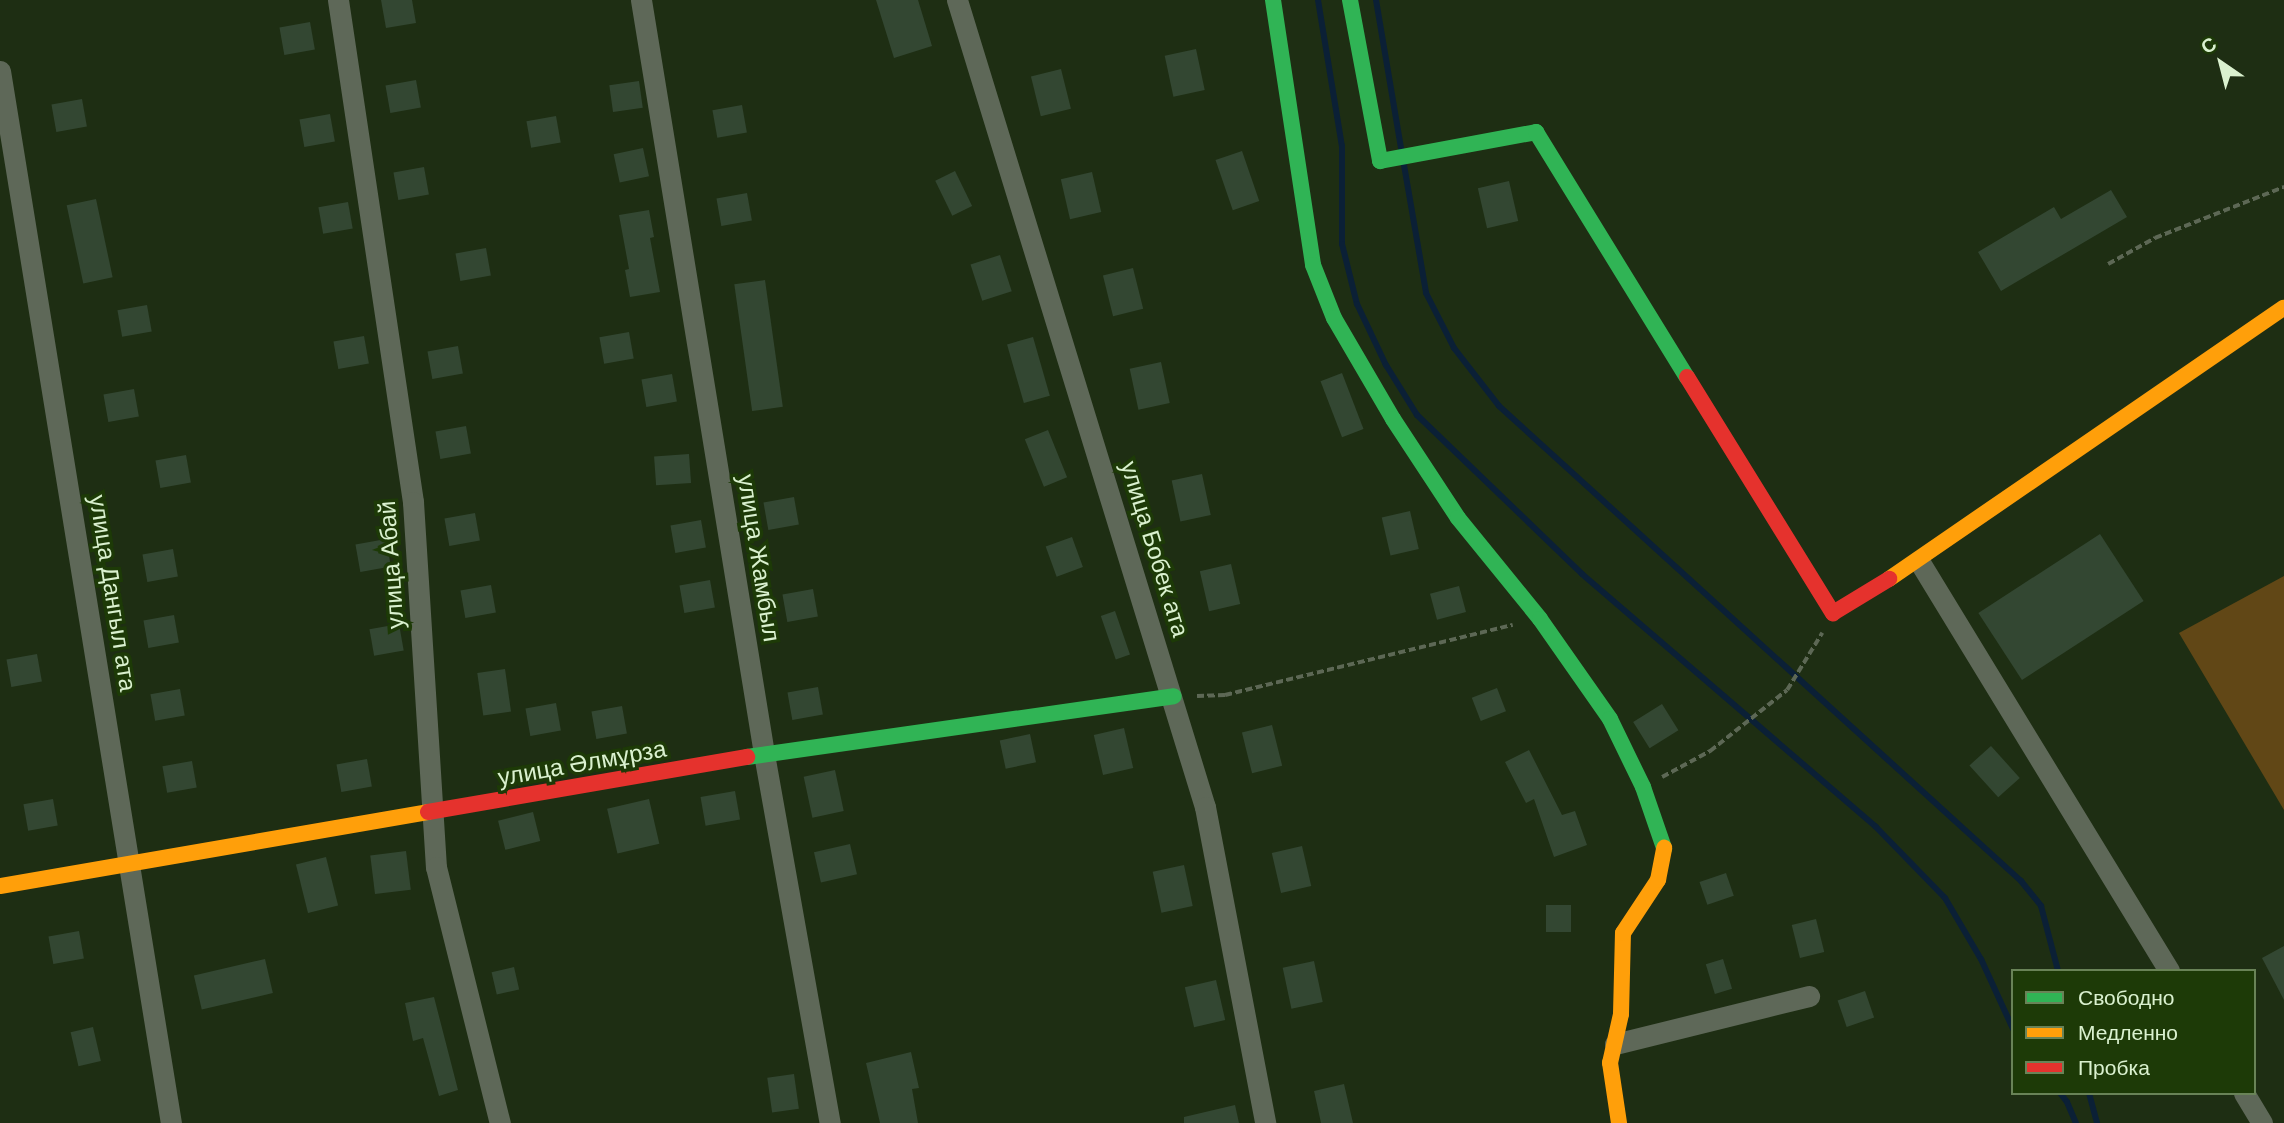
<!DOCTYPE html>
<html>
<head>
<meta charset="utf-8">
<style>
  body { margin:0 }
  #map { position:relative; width:2284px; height:1123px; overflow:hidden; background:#1e2e13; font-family:"DM Sans",sans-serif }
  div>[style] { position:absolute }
  .green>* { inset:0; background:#614716 }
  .stream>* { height:6px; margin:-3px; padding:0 3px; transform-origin:3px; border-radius:3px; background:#0b2036 }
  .building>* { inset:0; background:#334732; transform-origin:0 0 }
  .path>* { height:3.5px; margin-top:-1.75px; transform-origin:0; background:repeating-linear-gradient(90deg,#5d6855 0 7px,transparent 0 10.5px) }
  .street>* { height:21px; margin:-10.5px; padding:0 10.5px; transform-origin:10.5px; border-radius:10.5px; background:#5e6858 }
  .fast>* { height:16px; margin:-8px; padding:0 8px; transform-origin:8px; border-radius:8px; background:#30b455 }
  .slow>* { height:16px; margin:-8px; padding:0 8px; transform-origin:8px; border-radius:8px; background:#ff9f0a }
  .jam>* { height:16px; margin:-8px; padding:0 8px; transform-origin:8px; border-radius:8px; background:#e5322d }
  span { translate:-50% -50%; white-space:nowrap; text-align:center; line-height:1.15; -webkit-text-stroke:7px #1d3a07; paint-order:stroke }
  .street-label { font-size:24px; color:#daf1cf }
  .legend { position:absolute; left:2011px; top:969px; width:245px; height:126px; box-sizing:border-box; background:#1d3a07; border:2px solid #698357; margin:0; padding:9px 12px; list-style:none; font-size:21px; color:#daf1cf }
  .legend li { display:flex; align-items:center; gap:14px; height:35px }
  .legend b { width:35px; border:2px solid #698357 }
  .north { position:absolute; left:2186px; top:28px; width:70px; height:70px; -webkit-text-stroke:5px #1d3a07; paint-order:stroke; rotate:325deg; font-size:19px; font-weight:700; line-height:28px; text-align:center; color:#daf1cf }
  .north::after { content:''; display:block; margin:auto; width:24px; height:32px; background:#daf1cf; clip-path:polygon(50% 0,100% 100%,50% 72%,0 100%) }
</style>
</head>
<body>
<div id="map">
  <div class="green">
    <div style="clip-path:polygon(2284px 576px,2284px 810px,2179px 633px)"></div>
  </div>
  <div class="stream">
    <div style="left:1318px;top:0;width:148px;rotate:80.7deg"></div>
    <div style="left:1342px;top:146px;width:98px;rotate:90deg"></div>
    <div style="left:1342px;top:244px;width:62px;rotate:76deg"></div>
    <div style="left:1357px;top:304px;width:68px;rotate:64.6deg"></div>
    <div style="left:1386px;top:365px;width:59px;rotate:58.2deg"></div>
    <div style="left:1417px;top:415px;width:229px;rotate:43.9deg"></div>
    <div style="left:1582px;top:574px;width:388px;rotate:40.7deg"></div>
    <div style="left:1876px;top:827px;width:99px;rotate:45.8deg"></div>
    <div style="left:1945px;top:898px;width:71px;rotate:59.5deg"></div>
    <div style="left:1981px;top:959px;width:77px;rotate:65.4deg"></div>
    <div style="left:1376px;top:0;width:150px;rotate:80.4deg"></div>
    <div style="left:1404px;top:165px;width:130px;rotate:80.2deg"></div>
    <div style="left:1426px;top:293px;width:62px;rotate:63deg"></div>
    <div style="left:1454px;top:348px;width:73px;rotate:52.2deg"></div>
    <div style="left:1499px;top:406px;width:706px;rotate:42.3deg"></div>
    <div style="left:2021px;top:881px;width:32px;rotate:51deg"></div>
    <div style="left:2041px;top:906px;width:67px;rotate:75.3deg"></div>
    <div style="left:2060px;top:1093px;width:11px;rotate:52deg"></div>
    <div style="left:2067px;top:1102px;width:23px;rotate:67deg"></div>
    <div style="left:2089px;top:1093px;width:31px;rotate:75deg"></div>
  </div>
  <div class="building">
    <div style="clip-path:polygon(381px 0,412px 0,416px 23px,386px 28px)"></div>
    <div style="clip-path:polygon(876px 0,918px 0,932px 46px,894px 58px)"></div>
    <div style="left:310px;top:22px;width:28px;height:31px;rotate:80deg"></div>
    <div style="left:1196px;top:49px;width:42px;height:32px;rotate:78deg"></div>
    <div style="left:1061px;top:69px;width:41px;height:31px;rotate:76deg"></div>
    <div style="left:416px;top:80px;width:28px;height:31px;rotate:80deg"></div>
    <div style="left:639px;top:81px;width:27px;height:30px;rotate:82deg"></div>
    <div style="left:82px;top:99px;width:28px;height:31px;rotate:80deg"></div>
    <div style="left:742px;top:105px;width:28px;height:30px;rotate:80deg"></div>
    <div style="left:330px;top:114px;width:28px;height:31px;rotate:80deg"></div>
    <div style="left:556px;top:116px;width:27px;height:30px;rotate:80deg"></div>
    <div style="left:643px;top:148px;width:29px;height:30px;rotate:78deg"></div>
    <div style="left:1242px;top:151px;width:53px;height:28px;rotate:71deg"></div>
    <div style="left:424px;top:167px;width:28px;height:31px;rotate:80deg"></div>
    <div style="left:955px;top:171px;width:39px;height:22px;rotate:64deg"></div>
    <div style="left:1092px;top:172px;width:41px;height:32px;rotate:77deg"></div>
    <div style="left:1509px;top:181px;width:41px;height:32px;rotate:77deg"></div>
    <div style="clip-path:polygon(2111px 190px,2127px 217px,2001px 291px,1978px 252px,2054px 207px,2061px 219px)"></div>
    <div style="left:747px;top:193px;width:28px;height:31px;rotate:80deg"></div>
    <div style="left:96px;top:199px;width:80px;height:30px;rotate:78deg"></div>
    <div style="left:348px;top:202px;width:27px;height:30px;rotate:80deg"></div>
    <div style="clip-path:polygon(649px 210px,654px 237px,650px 238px,660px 292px,630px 297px,625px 270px,629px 269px,619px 215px)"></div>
    <div style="left:486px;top:248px;width:28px;height:31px;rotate:80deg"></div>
    <div style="left:1000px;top:255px;width:38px;height:31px;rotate:72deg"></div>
    <div style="left:1133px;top:268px;width:42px;height:31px;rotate:76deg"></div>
    <div style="left:765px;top:280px;width:128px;height:31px;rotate:82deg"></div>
    <div style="left:147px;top:305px;width:27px;height:30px;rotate:80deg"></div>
    <div style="left:629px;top:332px;width:27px;height:30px;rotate:80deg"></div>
    <div style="left:364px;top:336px;width:28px;height:31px;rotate:80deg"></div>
    <div style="left:1033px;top:337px;width:61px;height:27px;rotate:74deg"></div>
    <div style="left:458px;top:346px;width:28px;height:31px;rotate:80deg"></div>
    <div style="left:1161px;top:362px;width:42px;height:32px;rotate:78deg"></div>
    <div style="left:1342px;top:373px;width:60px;height:23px;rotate:69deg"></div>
    <div style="left:672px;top:374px;width:28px;height:31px;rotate:80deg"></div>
    <div style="left:134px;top:389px;width:28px;height:31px;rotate:80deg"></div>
    <div style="left:466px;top:426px;width:28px;height:31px;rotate:80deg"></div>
    <div style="left:1048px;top:430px;width:51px;height:25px;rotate:68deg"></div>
    <div style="left:689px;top:454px;width:29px;height:35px;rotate:86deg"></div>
    <div style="left:186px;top:455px;width:28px;height:31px;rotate:80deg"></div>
    <div style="left:1202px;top:474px;width:42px;height:31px;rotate:78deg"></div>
    <div style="left:794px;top:497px;width:28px;height:31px;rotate:80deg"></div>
    <div style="left:1410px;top:511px;width:39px;height:29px;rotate:77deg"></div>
    <div style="left:475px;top:513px;width:28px;height:31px;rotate:80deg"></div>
    <div style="left:701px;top:520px;width:28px;height:31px;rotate:80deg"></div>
    <div style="left:2100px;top:534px;width:80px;height:145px;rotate:57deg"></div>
    <div style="left:1072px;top:537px;width:32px;height:28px;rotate:70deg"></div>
    <div style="left:386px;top:539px;width:28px;height:31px;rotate:80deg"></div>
    <div style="left:173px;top:549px;width:28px;height:31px;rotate:80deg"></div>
    <div style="left:1231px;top:564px;width:41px;height:32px;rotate:77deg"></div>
    <div style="left:710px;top:580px;width:28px;height:31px;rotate:80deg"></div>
    <div style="left:491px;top:585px;width:28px;height:31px;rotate:80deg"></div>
    <div style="left:1459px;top:586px;width:27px;height:30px;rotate:75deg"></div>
    <div style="left:813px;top:589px;width:28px;height:31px;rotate:80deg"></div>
    <div style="left:1115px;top:611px;width:46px;height:15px;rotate:71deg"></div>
    <div style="left:174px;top:615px;width:28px;height:31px;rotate:80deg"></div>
    <div style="left:399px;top:624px;width:27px;height:30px;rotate:80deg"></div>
    <div style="left:37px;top:654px;width:28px;height:31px;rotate:80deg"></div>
    <div style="left:505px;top:669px;width:43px;height:28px;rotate:82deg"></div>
    <div style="left:818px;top:687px;width:28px;height:31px;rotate:80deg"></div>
    <div style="left:1497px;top:688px;width:25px;height:27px;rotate:69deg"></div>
    <div style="left:180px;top:689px;width:27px;height:30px;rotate:80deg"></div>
    <div style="left:556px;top:703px;width:28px;height:31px;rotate:80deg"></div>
    <div style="left:1662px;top:704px;width:31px;height:34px;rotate:58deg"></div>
    <div style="left:622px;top:706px;width:28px;height:31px;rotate:80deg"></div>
    <div style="left:1272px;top:725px;width:42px;height:31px;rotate:76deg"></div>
    <div style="left:1124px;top:728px;width:41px;height:31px;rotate:77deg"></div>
    <div style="left:1030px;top:734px;width:29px;height:31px;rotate:78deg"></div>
    <div style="left:1991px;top:746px;width:43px;height:29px;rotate:48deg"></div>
    <div style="clip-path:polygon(1529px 750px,1562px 815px,1575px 811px,1587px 845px,1554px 857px,1534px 799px,1526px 803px,1505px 762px)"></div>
    <div style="left:367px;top:759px;width:28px;height:31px;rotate:80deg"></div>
    <div style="left:192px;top:761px;width:27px;height:30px;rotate:80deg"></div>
    <div style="left:835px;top:770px;width:42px;height:32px;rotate:78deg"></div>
    <div style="left:735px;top:791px;width:29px;height:35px;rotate:80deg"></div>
    <div style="left:53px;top:799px;width:27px;height:30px;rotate:80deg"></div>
    <div style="left:649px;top:799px;width:46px;height:43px;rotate:77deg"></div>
    <div style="left:533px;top:812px;width:30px;height:36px;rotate:76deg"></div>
    <div style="left:850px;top:844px;width:31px;height:37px;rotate:77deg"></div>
    <div style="left:1302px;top:846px;width:41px;height:31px;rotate:77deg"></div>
    <div style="left:406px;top:851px;width:39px;height:36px;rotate:83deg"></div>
    <div style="left:326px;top:857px;width:50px;height:31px;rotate:76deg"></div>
    <div style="left:1184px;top:865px;width:42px;height:32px;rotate:78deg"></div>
    <div style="left:1726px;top:873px;width:24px;height:28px;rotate:71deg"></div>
    <div style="left:1571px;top:905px;width:27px;height:25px;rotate:90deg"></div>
    <div style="left:1816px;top:919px;width:34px;height:25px;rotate:76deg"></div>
    <div style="left:79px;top:931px;width:28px;height:31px;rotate:80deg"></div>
    <div style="clip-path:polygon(2284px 946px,2284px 1000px,2262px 958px)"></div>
    <div style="left:265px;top:959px;width:35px;height:73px;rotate:77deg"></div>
    <div style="left:1723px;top:959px;width:31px;height:18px;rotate:73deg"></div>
    <div style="left:1314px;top:961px;width:42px;height:32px;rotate:78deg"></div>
    <div style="left:514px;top:967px;width:23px;height:23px;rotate:77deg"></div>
    <div style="left:1216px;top:980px;width:41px;height:32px;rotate:77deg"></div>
    <div style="left:1865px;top:991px;width:28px;height:29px;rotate:71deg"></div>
    <div style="clip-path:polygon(434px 997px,458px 1090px,439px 1096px,423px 1038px,413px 1041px,405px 1003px)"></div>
    <div style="left:93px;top:1027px;width:35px;height:23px;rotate:77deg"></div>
    <div style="clip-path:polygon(911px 1052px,919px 1088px,912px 1089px,918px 1123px,880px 1123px,866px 1063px)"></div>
    <div style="left:794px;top:1074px;width:35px;height:27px;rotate:82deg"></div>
    <div style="clip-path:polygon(1344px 1084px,1353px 1123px,1321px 1123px,1314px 1091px)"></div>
    <div style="clip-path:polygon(1235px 1105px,1239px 1123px,1184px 1123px,1184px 1117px)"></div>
  </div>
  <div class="path">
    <div style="left:2108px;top:264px;width:54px;rotate:-29deg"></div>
    <div style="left:2155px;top:238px;width:139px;rotate:-21.6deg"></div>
    <div style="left:1197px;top:696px;width:28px;rotate:-2deg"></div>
    <div style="left:1225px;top:695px;width:296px;rotate:-13.7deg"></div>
    <div style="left:1662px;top:777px;width:55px;rotate:-28.4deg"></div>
    <div style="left:1710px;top:751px;width:98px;rotate:-38.4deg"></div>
    <div style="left:1787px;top:690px;width:67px;rotate:-58.4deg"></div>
  </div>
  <div class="street">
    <div style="left:338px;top:0;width:508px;rotate:81.5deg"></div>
    <div style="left:413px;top:502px;width:366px;rotate:86.4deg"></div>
    <div style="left:436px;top:867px;width:264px;rotate:76deg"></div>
    <div style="left:641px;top:0;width:764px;rotate:80.73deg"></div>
    <div style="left:764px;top:754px;width:375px;rotate:79.9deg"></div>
    <div style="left:957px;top:0;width:844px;rotate:72.92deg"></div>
    <div style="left:1205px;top:807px;width:322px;rotate:79.2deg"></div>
    <div style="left:0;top:71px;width:1066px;rotate:80.77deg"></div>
    <div style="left:1919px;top:561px;width:480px;rotate:58.6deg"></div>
    <div style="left:1615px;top:1044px;width:200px;rotate:-13.9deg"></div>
    <div style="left:2244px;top:1093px;width:35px;rotate:59deg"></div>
  </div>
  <div class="fast">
    <div style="left:1273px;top:0;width:268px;rotate:81.4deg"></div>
    <div style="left:1313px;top:265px;width:57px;rotate:68.4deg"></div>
    <div style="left:1334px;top:318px;width:117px;rotate:59.7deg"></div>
    <div style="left:1393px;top:419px;width:118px;rotate:56.7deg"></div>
    <div style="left:1458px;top:518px;width:130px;rotate:50.9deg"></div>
    <div style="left:1540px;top:619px;width:122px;rotate:55deg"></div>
    <div style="left:1610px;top:719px;width:76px;rotate:64.1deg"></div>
    <div style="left:1643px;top:787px;width:65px;rotate:71deg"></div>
    <div style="left:1350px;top:0;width:164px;rotate:79.4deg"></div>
    <div style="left:1380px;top:161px;width:159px;rotate:-10.5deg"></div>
    <div style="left:1536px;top:132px;width:288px;rotate:58.4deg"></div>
    <div style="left:747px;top:757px;width:431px;rotate:-8.1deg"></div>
  </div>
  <div class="slow">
    <div style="left:1889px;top:579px;width:479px;rotate:-34.5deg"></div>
    <div style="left:0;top:886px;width:434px;rotate:-9.8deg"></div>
    <div style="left:1619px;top:1123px;width:61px;rotate:-98.5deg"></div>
    <div style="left:1610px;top:1063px;width:50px;rotate:-77.3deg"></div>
    <div style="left:1621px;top:1014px;width:81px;rotate:-88.6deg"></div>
    <div style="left:1623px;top:933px;width:64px;rotate:-56.6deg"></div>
    <div style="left:1658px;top:880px;width:33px;rotate:-79deg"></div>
  </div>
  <div class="jam">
    <div style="left:1687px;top:377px;width:278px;rotate:58.3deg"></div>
    <div style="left:1833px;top:613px;width:66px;rotate:-31.3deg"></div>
    <div style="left:428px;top:812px;width:324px;rotate:-9.8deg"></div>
  </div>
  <div class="street-label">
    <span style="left:1155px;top:549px;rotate:73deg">улица Бобек ата</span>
    <span style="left:759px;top:558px;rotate:81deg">улица Жамбыл</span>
    <span style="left:391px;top:565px;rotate:-94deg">улица Абай</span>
    <span style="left:113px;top:593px;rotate:81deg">улица Дангыл ата</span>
    <span style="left:582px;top:763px;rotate:-10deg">улица Әлмұрза</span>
  </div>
  <ul class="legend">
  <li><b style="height:9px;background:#30b455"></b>Свободно</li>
  <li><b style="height:9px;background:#ff9f0a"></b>Медленно</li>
  <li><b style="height:9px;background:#e5322d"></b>Пробка</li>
  </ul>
  <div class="north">С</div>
</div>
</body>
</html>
